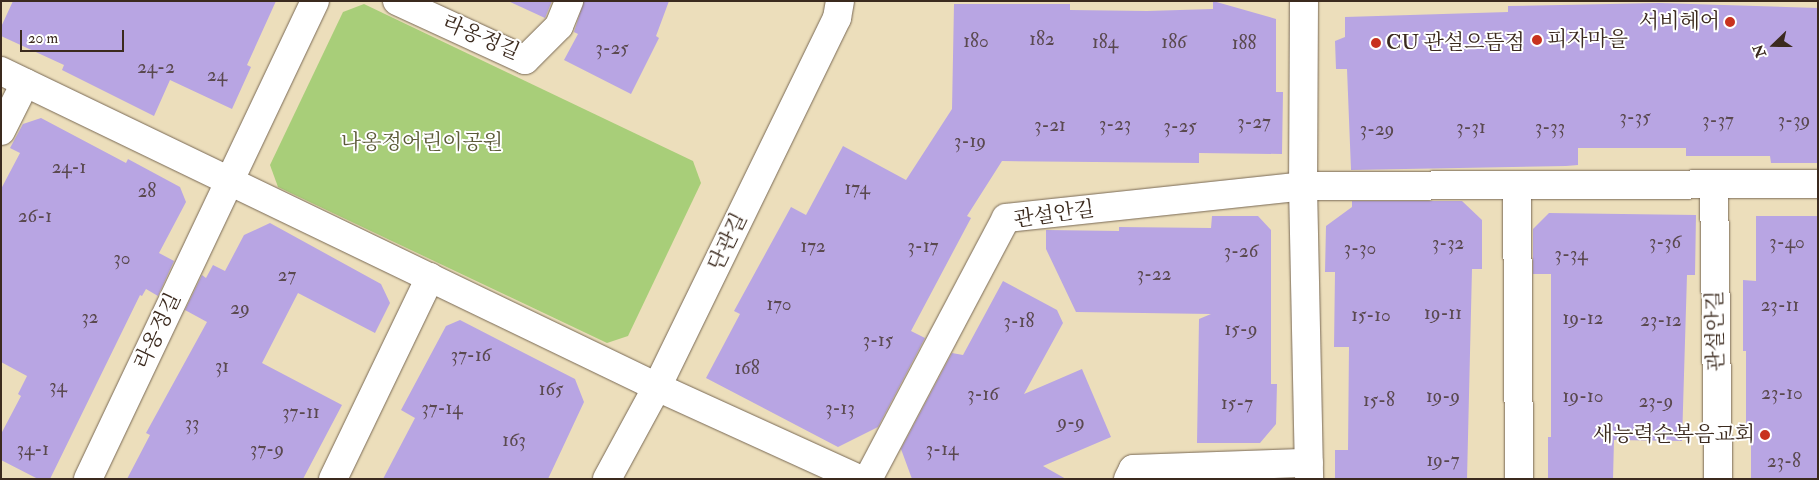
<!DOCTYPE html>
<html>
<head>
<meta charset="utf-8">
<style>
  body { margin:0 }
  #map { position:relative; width:1819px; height:480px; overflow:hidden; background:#ecdebb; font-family:"IM FELL Double Pica","Noto Serif KR",serif }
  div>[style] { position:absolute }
  .green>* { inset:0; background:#a8ce79 }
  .building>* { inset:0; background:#b8a5e3 }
  .roads { filter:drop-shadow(0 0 1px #796955) drop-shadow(0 0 1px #796955) }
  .minor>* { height:28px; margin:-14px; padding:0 14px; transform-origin:14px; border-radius:14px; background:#fff }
  .tertiary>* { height:28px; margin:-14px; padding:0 14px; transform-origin:14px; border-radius:14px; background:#fff }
  .dots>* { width:14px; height:14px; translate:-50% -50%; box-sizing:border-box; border:2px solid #fff; border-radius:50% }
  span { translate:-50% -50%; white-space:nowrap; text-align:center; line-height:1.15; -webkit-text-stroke:4px #fff; paint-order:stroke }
  .number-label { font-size:19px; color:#5a494f }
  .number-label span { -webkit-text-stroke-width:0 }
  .poi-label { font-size:21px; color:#3b2a1e }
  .right { translate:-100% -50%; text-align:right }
  .left { translate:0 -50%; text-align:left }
  .street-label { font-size:21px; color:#3b2a1e }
  .park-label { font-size:21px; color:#5c5b39 }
  .frame { position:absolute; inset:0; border:2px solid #3b2a1e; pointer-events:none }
  .north { position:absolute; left:1749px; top:20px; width:50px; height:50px; -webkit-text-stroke:4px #fff; paint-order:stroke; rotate:248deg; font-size:14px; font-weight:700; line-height:20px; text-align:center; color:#3b2a1e }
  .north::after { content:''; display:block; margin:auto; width:18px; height:22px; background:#3b2a1e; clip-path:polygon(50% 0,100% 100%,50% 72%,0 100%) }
  .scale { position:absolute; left:20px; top:30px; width:104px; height:22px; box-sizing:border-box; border:2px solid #3b2a1e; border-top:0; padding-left:6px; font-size:15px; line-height:18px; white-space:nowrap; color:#3b2a1e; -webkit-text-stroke:4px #fff; paint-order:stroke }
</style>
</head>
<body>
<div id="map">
  <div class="green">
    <div style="clip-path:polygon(364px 4px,693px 161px,701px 183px,628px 336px,607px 343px,278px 187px,270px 165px,343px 12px)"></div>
  </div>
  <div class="building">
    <div style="clip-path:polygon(13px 1px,276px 1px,247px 65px,251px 67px,232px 109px,170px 80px,154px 116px,62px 70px,64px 65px,1px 36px,1px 27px)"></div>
    <div style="clip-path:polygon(508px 1px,552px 1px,545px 18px)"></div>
    <div style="clip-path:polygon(584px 1px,669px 1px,656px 36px,659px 38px,631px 94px,564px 60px,578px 34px,574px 32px)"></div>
    <div style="clip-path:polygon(1213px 1px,1276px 19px,1276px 92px,1283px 92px,1282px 154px,1199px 153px,1199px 163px,1002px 161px,967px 216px,971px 218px,911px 331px,925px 338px,878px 427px,838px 447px,706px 378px,740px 314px,734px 311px,791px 207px,806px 215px,843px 146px,906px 180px,952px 109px,954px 4px,1070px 4px,1070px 10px,1147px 11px,1213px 9px)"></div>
    <div style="clip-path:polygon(1659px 3px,1818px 8px,1818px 163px,1771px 163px,1770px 156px,1686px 156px,1686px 148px,1578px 148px,1578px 165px,1566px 166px,1351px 170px,1347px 69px,1336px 69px,1335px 41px,1345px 37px,1345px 17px,1508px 12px,1508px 6px)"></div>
    <div style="clip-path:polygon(41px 118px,126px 163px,128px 159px,180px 187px,186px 202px,159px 253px,174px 261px,158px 296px,146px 289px,142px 296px,140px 295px,50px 479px,38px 479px,1px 460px,1px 434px,21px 396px,18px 394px,27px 376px,1px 362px,1px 189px,20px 153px,10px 148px,23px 124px)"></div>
    <div style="clip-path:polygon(1352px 201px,1462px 201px,1482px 220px,1482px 269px,1472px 269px,1467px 479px,1335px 479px,1335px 450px,1348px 450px,1349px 347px,1334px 347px,1335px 272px,1325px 272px,1326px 226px,1352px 207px)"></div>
    <div style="clip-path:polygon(1549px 213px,1696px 215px,1695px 275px,1687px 275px,1682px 441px,1614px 440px,1613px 479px,1548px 479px,1548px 437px,1551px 437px,1551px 274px,1533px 274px,1533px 229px)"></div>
    <div style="clip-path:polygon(1212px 216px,1258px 216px,1271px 230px,1271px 384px,1277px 384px,1276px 424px,1260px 443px,1197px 443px,1199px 319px,1211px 314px,1076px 312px,1046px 249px,1046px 230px,1119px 231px,1119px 227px,1211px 228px)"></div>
    <div style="clip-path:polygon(1756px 216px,1818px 216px,1818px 479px,1751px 479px,1751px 427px,1746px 427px,1746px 351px,1743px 351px,1743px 280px,1756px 281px)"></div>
    <div style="clip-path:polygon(270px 223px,381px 284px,390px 303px,375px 333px,298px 293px,262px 363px,342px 405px,303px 479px,127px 479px,150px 435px,146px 433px,207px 322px,185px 310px,202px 275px,206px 278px,213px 265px,225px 271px,244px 235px)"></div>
    <div style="clip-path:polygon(1003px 281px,1057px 310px,1063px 323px,1024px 394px,1082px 369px,1111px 437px,1043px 466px,1066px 479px,912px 479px,901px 449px,952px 353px,963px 355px)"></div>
    <div style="clip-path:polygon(460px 320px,575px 379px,584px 402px,548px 479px,383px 479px,415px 418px,401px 410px,446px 326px)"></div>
  </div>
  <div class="roads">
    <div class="minor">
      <div style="left:397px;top:1px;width:141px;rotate:24.7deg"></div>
      <div style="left:525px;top:60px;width:48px;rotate:-45deg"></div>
      <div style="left:559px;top:26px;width:27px;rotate:-68deg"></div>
      <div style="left:1304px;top:1px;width:185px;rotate:90.3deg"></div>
      <div style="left:1303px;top:186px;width:293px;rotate:88.8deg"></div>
      <div style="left:1px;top:71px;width:728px;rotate:25.72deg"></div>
      <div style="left:657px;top:387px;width:222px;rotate:24.5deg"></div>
      <div style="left:1px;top:131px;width:54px;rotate:-63.4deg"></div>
      <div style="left:1714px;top:184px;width:295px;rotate:89.2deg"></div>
      <div style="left:1517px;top:185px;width:294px;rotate:89.6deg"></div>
      <div style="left:88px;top:479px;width:529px;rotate:-64.6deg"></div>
      <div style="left:333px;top:479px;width:224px;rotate:-64.3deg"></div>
      <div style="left:868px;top:479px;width:295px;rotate:-62.1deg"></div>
      <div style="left:1006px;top:218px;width:299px;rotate:-6.1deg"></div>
      <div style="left:1303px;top:186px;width:515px;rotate:-0.22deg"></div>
      <div style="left:1128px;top:479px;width:11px;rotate:-63deg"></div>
      <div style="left:1133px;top:469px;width:176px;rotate:-2deg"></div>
    </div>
    <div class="tertiary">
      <div style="left:607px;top:479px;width:105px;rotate:-61.5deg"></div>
      <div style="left:657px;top:387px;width:411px;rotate:-64deg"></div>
      <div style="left:837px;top:18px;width:17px;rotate:-80deg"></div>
    </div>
  </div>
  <div class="dots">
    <div style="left:1730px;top:22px;background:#c8321e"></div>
    <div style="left:1537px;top:40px;background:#c8321e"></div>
    <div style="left:1376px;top:43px;background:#c8321e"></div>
    <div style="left:1765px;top:435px;background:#c8321e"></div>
  </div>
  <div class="number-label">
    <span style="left:1042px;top:40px">182</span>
    <span style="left:976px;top:42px">180</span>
    <span style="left:1105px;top:43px">184</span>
    <span style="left:1174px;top:43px">186</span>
    <span style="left:1244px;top:44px">188</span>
    <span style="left:612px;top:49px">3-25</span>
    <span style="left:156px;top:68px">24-2</span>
    <span style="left:217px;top:76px">24</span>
    <span style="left:1635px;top:118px">3-35</span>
    <span style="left:1718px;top:121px">3-37</span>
    <span style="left:1794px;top:121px">3-39</span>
    <span style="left:1254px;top:123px">3-27</span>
    <span style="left:1115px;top:125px">3-23</span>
    <span style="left:1050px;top:126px">3-21</span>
    <span style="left:1180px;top:127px">3-25</span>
    <span style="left:1471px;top:128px">3-31</span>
    <span style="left:1550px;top:128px">3-33</span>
    <span style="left:1377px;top:130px">3-29</span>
    <span style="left:970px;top:142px">3-19</span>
    <span style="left:69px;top:168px">24-1</span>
    <span style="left:857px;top:189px">174</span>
    <span style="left:147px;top:192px">28</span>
    <span style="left:35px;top:217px">26-1</span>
    <span style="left:1665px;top:243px">3-36</span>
    <span style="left:1787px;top:243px">3-40</span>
    <span style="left:1448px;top:244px">3-32</span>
    <span style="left:813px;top:247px">172</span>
    <span style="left:923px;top:247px">3-17</span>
    <span style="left:1360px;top:249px">3-30</span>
    <span style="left:1241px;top:252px">3-26</span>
    <span style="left:1571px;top:255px">3-34</span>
    <span style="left:122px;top:259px">30</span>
    <span style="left:1154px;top:275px">3-22</span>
    <span style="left:287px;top:276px">27</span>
    <span style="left:779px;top:305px">170</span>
    <span style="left:1780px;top:306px">23-11</span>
    <span style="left:240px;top:309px">29</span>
    <span style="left:1443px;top:314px">19-11</span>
    <span style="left:1371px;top:316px">15-10</span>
    <span style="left:90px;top:318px">32</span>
    <span style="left:1583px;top:319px">19-12</span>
    <span style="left:1661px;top:321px">23-12</span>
    <span style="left:1019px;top:322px">3-18</span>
    <span style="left:1241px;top:330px">15-9</span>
    <span style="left:878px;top:341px">3-15</span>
    <span style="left:471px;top:356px">37-16</span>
    <span style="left:222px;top:367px">31</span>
    <span style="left:747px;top:369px">168</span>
    <span style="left:58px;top:387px">34</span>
    <span style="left:551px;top:390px">165</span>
    <span style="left:1782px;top:394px">23-10</span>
    <span style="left:983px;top:395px">3-16</span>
    <span style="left:1443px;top:397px">19-9</span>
    <span style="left:1583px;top:397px">19-10</span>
    <span style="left:1379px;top:401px">15-8</span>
    <span style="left:1656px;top:402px">23-9</span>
    <span style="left:1237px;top:404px">15-7</span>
    <span style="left:442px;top:409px">37-14</span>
    <span style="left:840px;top:409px">3-13</span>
    <span style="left:301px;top:413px">37-11</span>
    <span style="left:1071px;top:423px">9-9</span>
    <span style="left:192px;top:424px">33</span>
    <span style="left:514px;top:441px">163</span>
    <span style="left:33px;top:450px">34-1</span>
    <span style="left:267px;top:450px">37-9</span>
    <span style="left:942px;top:450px">3-14</span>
    <span style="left:1443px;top:461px">19-7</span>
    <span style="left:1784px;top:462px">23-8</span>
  </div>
  <div class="poi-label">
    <span class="right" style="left:1720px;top:22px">서비헤어</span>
    <span class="left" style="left:1547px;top:40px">피자마을</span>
    <span class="left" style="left:1386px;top:43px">CU 관설으뜸점</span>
    <span class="right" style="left:1755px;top:435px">새능력순복음교회</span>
  </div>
  <div class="street-label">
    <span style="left:481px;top:38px;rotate:23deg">라옹정길</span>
    <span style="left:1054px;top:215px;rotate:-8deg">관설안길</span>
    <span style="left:728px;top:242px;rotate:-64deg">단관길</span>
    <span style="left:158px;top:331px;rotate:-65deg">라옹정길</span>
    <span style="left:1716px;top:331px;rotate:-91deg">관설안길</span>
  </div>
  <div class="park-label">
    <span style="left:422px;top:143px">나옹정어린이공원</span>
  </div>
  <div class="frame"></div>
  <div class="north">N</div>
  <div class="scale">20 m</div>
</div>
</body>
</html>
